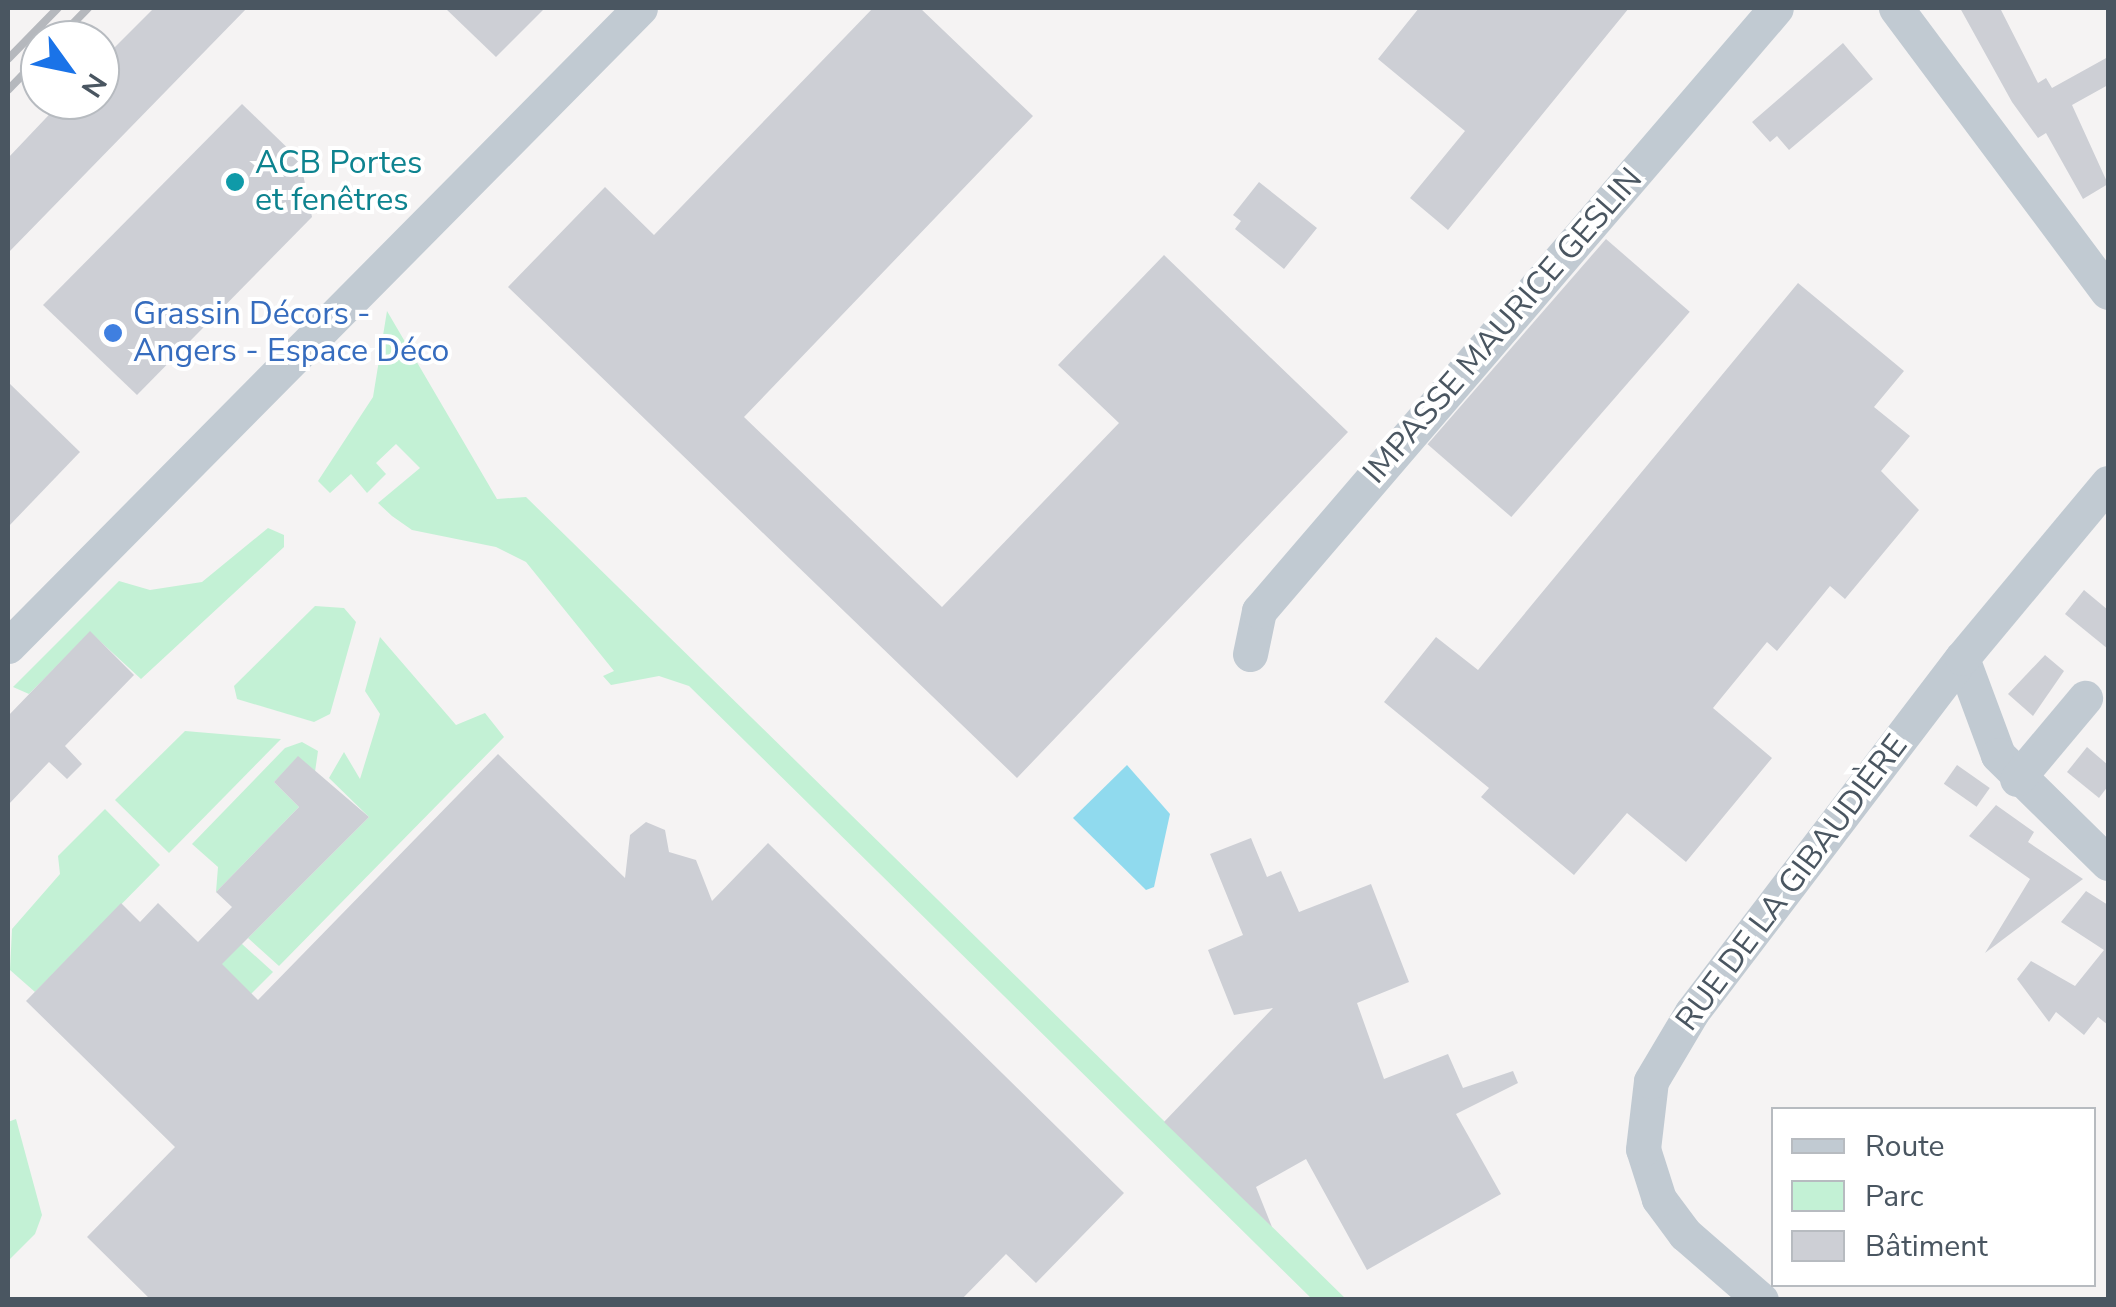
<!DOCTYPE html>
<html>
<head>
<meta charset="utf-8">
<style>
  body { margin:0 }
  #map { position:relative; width:2116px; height:1307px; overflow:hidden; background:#f5f3f3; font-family:"Nunito Sans",sans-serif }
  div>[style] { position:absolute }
  .green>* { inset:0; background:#c3f1d5 }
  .water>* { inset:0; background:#90daee }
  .building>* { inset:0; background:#cdcfd5; transform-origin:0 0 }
  .minor>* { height:35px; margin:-17.5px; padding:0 17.5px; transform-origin:17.5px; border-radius:17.5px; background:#c1cad2 }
  .rail>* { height:8px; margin:-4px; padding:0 4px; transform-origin:4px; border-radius:4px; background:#b5b8bd }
  .dots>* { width:28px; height:28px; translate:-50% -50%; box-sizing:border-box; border:5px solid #fff; border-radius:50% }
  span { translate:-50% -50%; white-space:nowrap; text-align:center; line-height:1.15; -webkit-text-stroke:8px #fff; paint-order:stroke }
  .culture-label { font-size:32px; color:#0d838f }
  .left { translate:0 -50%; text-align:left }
  .shop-label { font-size:32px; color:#366cbe }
  .street-label { font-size:32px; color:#4a5661 }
  .frame { position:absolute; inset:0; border:10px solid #4a5661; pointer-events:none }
  .legend { position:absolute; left:1771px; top:1107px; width:325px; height:180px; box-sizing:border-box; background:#fff; border:2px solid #b7bbc0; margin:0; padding:12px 18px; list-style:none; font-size:30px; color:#4a5661 }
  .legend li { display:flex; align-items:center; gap:20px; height:50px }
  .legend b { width:50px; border:2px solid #b7bbc0 }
  .north { position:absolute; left:20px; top:20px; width:100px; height:100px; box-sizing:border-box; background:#fff; border:2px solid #b7bbc0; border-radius:50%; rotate:123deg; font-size:28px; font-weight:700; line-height:40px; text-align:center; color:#4a5661 }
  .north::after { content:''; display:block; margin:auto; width:35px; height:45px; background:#1a73e8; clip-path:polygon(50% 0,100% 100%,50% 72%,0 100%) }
</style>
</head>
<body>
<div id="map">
  <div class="green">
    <div style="clip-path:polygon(387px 311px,497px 499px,526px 497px,1346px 1299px,1312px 1299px,689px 686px,659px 676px,611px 685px,603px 676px,614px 671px,526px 562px,496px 547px,412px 530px,392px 516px,378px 503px,420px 468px,396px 444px,376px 463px,386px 474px,367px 493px,351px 474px,330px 493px,318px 481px,373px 397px)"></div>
    <div style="clip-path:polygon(268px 528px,284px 535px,284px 547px,141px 679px,90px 632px,29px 694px,13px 687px,119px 581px,150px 590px,202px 582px)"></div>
    <div style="clip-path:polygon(315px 606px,344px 608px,356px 622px,330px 714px,314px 722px,237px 699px,234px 686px)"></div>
    <div style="clip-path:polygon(380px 637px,456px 725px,485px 713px,504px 737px,279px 966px,248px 938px,369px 817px,329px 778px,344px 752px,360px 779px,380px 714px,365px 691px)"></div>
    <div style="clip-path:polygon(185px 731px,281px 739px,169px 853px,115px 800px)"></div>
    <div style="clip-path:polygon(302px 742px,318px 751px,315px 772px,298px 757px,274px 782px,299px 807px,216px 892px,218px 867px,192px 844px,285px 748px)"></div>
    <div style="clip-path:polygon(105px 809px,160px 865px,35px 992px,10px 970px,12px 929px,60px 874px,58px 856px)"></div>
    <div style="clip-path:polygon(242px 944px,273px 972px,251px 994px,208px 951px)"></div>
    <div style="clip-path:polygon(16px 1119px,42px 1215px,35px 1234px,8px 1261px,8px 1122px)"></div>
  </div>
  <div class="water">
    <div style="clip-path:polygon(1127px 765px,1170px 814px,1154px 887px,1146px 890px,1073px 818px)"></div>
  </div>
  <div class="building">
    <div style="clip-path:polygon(154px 8px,247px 8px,8px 253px,8px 158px,63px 100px,100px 100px,100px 62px)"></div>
    <div style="clip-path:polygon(445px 8px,545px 8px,496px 57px)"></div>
    <div style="clip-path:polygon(873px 8px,920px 8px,1033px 116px,744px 417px,942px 607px,1119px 423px,1058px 365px,1164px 255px,1348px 432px,1017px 778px,508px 287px,605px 187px,654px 235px)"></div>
    <div style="clip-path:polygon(1419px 8px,1629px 8px,1448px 230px,1410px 198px,1465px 131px,1378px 59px)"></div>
    <div style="clip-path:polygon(1960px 8px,2000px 8px,2038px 83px,2046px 78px,2052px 88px,2108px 57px,2108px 85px,2072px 105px,2108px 184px,2083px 199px,2046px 133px,2038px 138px,2012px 102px)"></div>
    <div style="clip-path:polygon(1843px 43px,1873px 79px,1789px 150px,1777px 136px,1770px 142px,1752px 122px)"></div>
    <div style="clip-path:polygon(242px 104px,300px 160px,312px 217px,137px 395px,43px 305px)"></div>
    <div style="clip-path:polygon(1259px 182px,1317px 228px,1284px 269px,1235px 229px,1241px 221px,1233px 215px)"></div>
    <div style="left:1606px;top:239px;width:111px;height:272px;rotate:41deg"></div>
    <div style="clip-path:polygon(1798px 283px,1904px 371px,1874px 407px,1910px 436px,1881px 471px,1919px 510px,1845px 599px,1830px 586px,1777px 651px,1767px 642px,1713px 708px,1772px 758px,1686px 862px,1627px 813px,1574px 875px,1481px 797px,1489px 788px,1384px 702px,1436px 637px,1478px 670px)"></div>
    <div style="clip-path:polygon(8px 382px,80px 452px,8px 527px)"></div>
    <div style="clip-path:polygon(2084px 590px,2108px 610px,2108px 649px,2065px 614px)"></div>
    <div style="clip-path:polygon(90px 631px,134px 675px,65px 746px,82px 764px,67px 779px,49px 762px,8px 805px,8px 716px)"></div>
    <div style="clip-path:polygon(2045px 655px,2064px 671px,2033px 716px,2008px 694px)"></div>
    <div style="clip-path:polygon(2087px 747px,2108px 765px,2108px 786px,2099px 798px,2067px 772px)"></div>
    <div style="clip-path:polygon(498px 754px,625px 878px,630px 835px,646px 822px,665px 830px,669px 852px,696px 860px,712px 901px,768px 843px,1124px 1193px,1036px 1283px,1006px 1254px,961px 1300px,151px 1300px,87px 1237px,175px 1147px,26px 1001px,121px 903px,140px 922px,158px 903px,198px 942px,232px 907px,216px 892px,299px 807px,274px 782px,298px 756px,369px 817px,222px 964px,258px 1000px)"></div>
    <div style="left:1957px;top:765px;width:40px;height:23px;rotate:35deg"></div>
    <div style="clip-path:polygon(1996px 805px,2034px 832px,2028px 842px,2083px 879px,1985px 953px,2030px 879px,1969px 836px)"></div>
    <div style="clip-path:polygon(1251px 838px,1267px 877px,1281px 871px,1299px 912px,1371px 884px,1409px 982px,1357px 1003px,1384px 1079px,1448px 1054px,1463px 1088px,1513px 1071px,1518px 1083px,1456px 1114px,1501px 1194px,1367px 1270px,1306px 1159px,1256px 1187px,1272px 1227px,1164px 1122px,1273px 1008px,1234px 1015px,1208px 950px,1243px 935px,1210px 854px)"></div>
    <div style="clip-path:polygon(2086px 891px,2108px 905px,2108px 1025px,2098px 1017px,2084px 1035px,2056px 1012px,2049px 1022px,2017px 979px,2031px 961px,2075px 986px,2104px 950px,2061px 922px)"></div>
  </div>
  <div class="minor">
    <div style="left:1896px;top:8px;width:354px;rotate:53.3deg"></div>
    <div style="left:8px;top:646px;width:898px;rotate:-45.27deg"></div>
    <div style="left:1250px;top:654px;width:44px;rotate:-78.2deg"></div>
    <div style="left:1259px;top:611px;width:794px;rotate:-49.39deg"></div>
    <div style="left:1962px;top:658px;width:103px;rotate:69.6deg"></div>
    <div style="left:1998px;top:755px;width:154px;rotate:44.5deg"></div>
    <div style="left:2017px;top:779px;width:106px;rotate:-50deg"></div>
    <div style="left:1761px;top:1300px;width:101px;rotate:-139deg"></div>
    <div style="left:1685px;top:1234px;width:44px;rotate:-126.6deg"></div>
    <div style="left:1659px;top:1199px;width:52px;rotate:-107.7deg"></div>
    <div style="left:1643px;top:1149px;width:68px;rotate:-83.3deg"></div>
    <div style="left:1651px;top:1081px;width:80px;rotate:-59.3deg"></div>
    <div style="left:1692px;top:1012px;width:445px;rotate:-52.7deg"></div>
    <div style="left:1962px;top:658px;width:228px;rotate:-50.2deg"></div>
  </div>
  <div class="rail">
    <div style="left:57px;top:40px;width:45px;rotate:-45.9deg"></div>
    <div style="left:8px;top:59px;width:71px;rotate:-45.6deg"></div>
    <div style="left:8px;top:90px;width:46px;rotate:-45.9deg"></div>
  </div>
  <div class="dots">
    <div style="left:235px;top:182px;background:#0f9aa8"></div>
    <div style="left:113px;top:333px;background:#3f7fe0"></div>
  </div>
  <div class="culture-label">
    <span class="left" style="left:255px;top:182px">ACB Portes<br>et fenêtres</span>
  </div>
  <div class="shop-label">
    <span class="left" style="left:133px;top:333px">Grassin Décors -<br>Angers - Espace Déco</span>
  </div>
  <div class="street-label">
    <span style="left:1503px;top:326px;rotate:-49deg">IMPASSE MAURICE GESLIN</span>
    <span style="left:1792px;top:883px;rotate:-53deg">RUE DE LA GIBAUDIÈRE</span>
  </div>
  <div class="frame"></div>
  <ul class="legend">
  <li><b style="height:12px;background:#c1cad2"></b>Route</li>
  <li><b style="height:28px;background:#c3f1d5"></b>Parc</li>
  <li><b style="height:28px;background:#cdcfd5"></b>Bâtiment</li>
  </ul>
  <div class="north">N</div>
</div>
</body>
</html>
